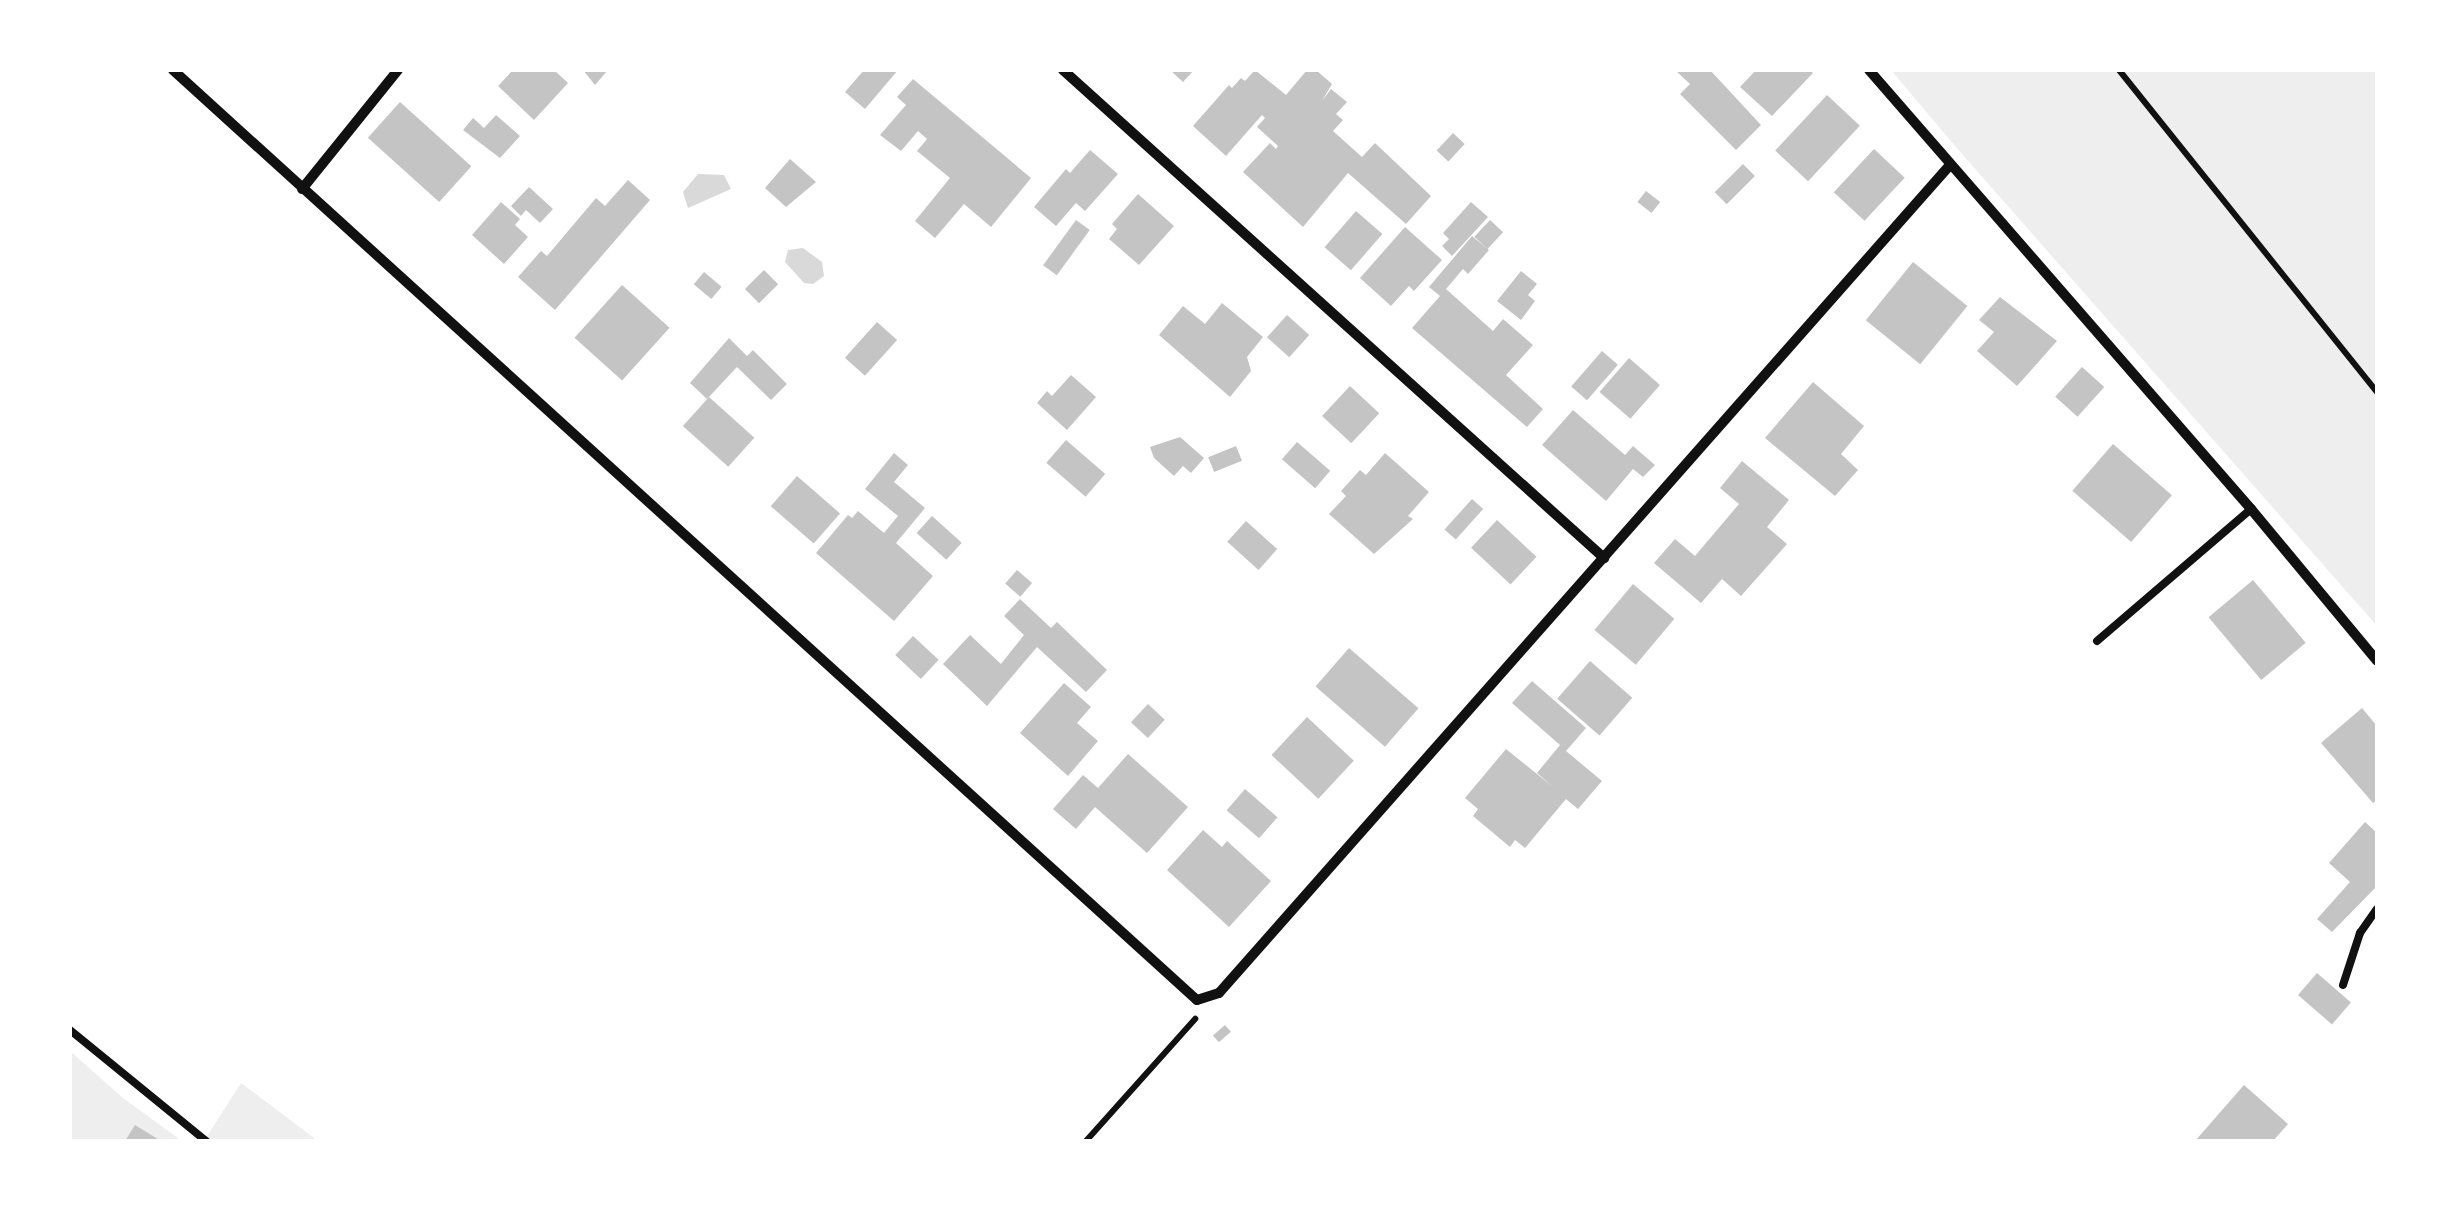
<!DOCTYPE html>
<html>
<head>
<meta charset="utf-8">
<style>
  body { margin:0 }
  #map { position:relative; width:2447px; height:1211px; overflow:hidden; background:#fff; font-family:Manrope,sans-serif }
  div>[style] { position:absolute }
  .green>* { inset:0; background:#eee }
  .water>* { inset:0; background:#d9d9d9 }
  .building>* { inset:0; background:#c4c4c4; transform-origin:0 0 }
  .path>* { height:6px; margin:-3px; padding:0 3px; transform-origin:3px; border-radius:3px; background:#111 }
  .service>* { height:8px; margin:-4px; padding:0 4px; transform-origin:4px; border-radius:4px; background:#111 }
  .minor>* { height:10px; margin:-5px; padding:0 5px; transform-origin:5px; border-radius:5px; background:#111 }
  span { translate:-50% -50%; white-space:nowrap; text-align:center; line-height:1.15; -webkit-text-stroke:9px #fff; paint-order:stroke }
  .frame { position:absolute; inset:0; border:72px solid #fff; pointer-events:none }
</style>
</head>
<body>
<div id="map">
  <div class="green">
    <div style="clip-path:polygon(1891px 70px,2377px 70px,2377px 626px,1955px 146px)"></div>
    <div style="clip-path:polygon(70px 1051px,123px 1098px,182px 1141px,70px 1141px)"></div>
    <div style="clip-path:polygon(241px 1083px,318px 1141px,204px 1141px)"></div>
  </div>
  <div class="water">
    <div style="clip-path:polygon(698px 174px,724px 175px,731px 189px,688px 208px,683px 192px)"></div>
    <div style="clip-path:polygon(803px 248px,822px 262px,824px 276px,813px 284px,804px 283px,785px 262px,788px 250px)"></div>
  </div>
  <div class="building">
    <div style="clip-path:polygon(513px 70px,554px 70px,568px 83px,534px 120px,498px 86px)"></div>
    <div style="clip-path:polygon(583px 70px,608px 70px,595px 85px)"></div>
    <div style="clip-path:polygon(864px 70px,898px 70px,865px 109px,845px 92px)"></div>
    <div style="clip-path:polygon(1170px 70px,1194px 70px,1183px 82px)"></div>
    <div style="clip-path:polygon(1255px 70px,1286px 95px,1307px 70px,1316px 70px,1332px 84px,1322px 101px,1331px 89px,1347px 102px,1336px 114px,1343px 120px,1333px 131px,1362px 157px,1375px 143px,1431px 196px,1406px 224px,1348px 173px,1303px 227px,1243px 172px,1270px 143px,1276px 149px,1278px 146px,1257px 127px,1265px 118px,1262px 115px,1226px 156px,1193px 126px,1229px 85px,1232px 88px,1241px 78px,1245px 81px)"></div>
    <div style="clip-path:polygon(1675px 70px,1710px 70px,1761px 125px,1736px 150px,1680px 94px,1690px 84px)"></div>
    <div style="clip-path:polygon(1756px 70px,1810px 70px,1813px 73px,1772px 116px,1740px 87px)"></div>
    <div style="clip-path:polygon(913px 79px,1031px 178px,991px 227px,964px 204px,935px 238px,915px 221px,950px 178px,917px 151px,927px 139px,918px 131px,901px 151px,880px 135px,906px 105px,897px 97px)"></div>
    <div style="left:1827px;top:95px;width:45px;height:76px;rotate:43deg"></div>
    <div style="left:400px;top:102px;width:96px;height:48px;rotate:42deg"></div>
    <div style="clip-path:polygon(496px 115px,520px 136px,500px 158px,463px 130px,473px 118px,484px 128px)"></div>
    <div style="left:1453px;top:133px;width:16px;height:24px;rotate:43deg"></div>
    <div style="left:1874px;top:149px;width:42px;height:59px;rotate:43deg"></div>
    <div style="clip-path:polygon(1090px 150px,1118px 174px,1085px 211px,1076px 203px,1056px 226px,1034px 207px,1066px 169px,1070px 173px)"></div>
    <div style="clip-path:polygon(790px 159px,816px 182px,786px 207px,765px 188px)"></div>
    <div style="left:1743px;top:164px;width:17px;height:40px;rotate:45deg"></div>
    <div style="clip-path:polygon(628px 180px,650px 200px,555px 310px,518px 277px,541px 251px,547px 256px,596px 198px,605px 206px)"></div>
    <div style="clip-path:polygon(529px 187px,553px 209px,540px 223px,526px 210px,521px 216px,511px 206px)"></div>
    <div style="left:1646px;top:191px;width:18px;height:14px;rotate:38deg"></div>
    <div style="clip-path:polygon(1138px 194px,1174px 226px,1139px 265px,1109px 239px,1117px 229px,1112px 224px)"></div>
    <div style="clip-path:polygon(501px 202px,520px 219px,515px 225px,528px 237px,504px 264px,472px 235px)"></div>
    <div style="clip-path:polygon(1471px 202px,1488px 217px,1452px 256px,1442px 246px,1449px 239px,1443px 233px)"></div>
    <div style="left:1356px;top:211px;width:35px;height:48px;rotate:41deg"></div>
    <div style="left:1076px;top:220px;width:17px;height:56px;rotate:36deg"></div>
    <div style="left:1490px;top:220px;width:18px;height:23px;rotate:43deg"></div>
    <div style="clip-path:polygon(1405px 227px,1442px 260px,1414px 291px,1409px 286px,1391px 306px,1360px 278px)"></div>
    <div style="clip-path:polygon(1472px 236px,1489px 250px,1468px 274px,1463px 269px,1446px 289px,1493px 331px,1503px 319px,1533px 345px,1506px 375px,1543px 409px,1527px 427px,1412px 328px,1440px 296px,1429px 287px)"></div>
    <div style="left:1913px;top:262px;width:70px;height:75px;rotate:39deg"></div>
    <div style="left:764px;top:270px;width:20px;height:27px;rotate:45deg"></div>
    <div style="clip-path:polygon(1521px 271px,1537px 284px,1528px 295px,1535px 301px,1521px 320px,1497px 301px)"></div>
    <div style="left:704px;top:272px;width:23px;height:16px;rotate:40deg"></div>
    <div style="left:622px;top:285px;width:64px;height:71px;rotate:42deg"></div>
    <div style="clip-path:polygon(2000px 297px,2057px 341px,2017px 386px,1977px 351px,1994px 332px,1979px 320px)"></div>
    <div style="clip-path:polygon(1222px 303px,1263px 337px,1247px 357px,1251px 371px,1230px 397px,1159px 335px,1183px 306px,1205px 324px)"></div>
    <div style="left:1287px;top:315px;width:30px;height:30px;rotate:42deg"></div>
    <div style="left:877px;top:322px;width:27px;height:48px;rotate:42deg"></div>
    <div style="clip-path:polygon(729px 338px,747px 356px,753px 350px,787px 384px,771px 400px,737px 367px,707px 399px,690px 383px)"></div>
    <div style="left:1602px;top:351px;width:21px;height:47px;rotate:41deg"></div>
    <div style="left:1629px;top:358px;width:41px;height:45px;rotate:41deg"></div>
    <div style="left:2082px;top:367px;width:30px;height:40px;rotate:42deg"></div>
    <div style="clip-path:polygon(1071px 375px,1096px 397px,1067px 430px,1037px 403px,1047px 391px,1052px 396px)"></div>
    <div style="clip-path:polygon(1813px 382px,1864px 426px,1841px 454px,1858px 470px,1835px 496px,1765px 438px)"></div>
    <div style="left:1350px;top:386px;width:40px;height:41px;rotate:43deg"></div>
    <div style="left:709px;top:397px;width:61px;height:39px;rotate:42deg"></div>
    <div style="clip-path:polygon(1573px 410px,1625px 455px,1633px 446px,1655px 465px,1643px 477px,1633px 469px,1606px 501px,1542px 445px)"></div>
    <div style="clip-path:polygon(1180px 437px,1204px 458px,1191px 473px,1183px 466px,1174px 476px,1154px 458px,1150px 447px)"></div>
    <div style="left:1066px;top:440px;width:52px;height:30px;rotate:41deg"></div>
    <div style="left:1297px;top:442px;width:44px;height:23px;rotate:41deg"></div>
    <div style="left:2113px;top:444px;width:78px;height:62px;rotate:41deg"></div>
    <div style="left:1236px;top:446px;width:16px;height:30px;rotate:68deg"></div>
    <div style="clip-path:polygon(894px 453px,908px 465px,894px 482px,925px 508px,896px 543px,933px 576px,894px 621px,816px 553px,848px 515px,852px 518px,858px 511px,884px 533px,898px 516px,865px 489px)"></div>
    <div style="clip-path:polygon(1385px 453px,1429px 492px,1408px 516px,1413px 519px,1374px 554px,1329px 514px,1346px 496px,1341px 491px,1360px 470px,1366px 475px)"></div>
    <div style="clip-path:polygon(1742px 461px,1789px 500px,1767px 527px,1787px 544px,1741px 596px,1722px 579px,1701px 603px,1654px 563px,1675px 539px,1695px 556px,1739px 504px,1720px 488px)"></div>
    <div style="left:797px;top:476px;width:57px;height:40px;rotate:41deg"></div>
    <div style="left:1472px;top:499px;width:15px;height:41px;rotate:42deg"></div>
    <div style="left:932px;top:516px;width:40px;height:23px;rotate:42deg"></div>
    <div style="left:1497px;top:520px;width:54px;height:38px;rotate:43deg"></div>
    <div style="left:1246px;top:521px;width:42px;height:28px;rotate:42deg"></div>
    <div style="left:1017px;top:570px;width:20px;height:18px;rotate:41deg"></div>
    <div style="left:2253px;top:580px;width:82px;height:58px;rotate:50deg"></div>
    <div style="left:1633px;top:584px;width:54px;height:60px;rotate:40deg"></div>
    <div style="clip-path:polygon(1020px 599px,1051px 628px,1057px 622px,1107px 670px,1086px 692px,1037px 647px,987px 706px,943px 664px,970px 635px,1001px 664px,1024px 635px,1004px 616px)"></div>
    <div style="left:913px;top:636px;width:35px;height:26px;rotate:43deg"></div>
    <div style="left:1349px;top:648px;width:92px;height:51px;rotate:41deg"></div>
    <div style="left:1590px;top:661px;width:56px;height:50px;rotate:41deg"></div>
    <div style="clip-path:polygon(1532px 681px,1586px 728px,1566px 751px,1602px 781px,1578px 809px,1566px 799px,1525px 848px,1515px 840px,1510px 847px,1473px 816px,1478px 809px,1465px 798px,1506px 749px,1553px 787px,1537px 773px,1560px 745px,1512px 703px)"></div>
    <div style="clip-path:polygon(1064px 683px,1091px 707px,1077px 723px,1098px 741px,1068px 776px,1020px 733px)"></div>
    <div style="left:1148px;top:704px;width:23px;height:25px;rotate:43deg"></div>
    <div style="clip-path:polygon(2362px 708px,2377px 726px,2377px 800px,2373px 803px,2321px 743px)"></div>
    <div style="left:1307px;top:717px;width:64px;height:52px;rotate:43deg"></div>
    <div style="clip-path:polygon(1128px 754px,1188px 807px,1147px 853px,1095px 807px,1076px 829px,1053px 809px,1083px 775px,1098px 788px)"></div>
    <div style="left:1245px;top:789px;width:43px;height:28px;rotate:41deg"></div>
    <div style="clip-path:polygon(2365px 822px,2377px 833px,2377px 886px,2332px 932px,2317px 919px,2350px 882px,2329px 863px)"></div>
    <div style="clip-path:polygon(1203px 830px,1222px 847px,1227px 841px,1271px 881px,1229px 927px,1167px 870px)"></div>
    <div style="left:2317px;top:973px;width:45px;height:29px;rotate:41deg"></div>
    <div style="left:1225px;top:1025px;width:9px;height:16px;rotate:49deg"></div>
    <div style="clip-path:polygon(2244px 1085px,2288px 1124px,2273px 1141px,2195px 1141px)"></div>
    <div style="clip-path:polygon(135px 1125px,161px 1141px,125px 1141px)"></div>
  </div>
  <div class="path">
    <div style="left:2119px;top:70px;width:413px;rotate:51.3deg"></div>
    <div style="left:1086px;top:1141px;width:164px;rotate:-48.2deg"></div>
  </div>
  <div class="service">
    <div style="left:2097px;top:641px;width:203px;rotate:-40.6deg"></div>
    <div style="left:2343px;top:985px;width:55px;rotate:-71.9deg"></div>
    <div style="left:2360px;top:933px;width:29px;rotate:-55deg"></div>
    <div style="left:70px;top:1030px;width:176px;rotate:39.2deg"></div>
  </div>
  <div class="minor">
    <div style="left:173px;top:70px;width:1383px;rotate:42.25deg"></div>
    <div style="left:1197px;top:1000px;width:23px;rotate:-18deg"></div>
    <div style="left:1219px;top:993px;width:1103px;rotate:-48.56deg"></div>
    <div style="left:1063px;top:70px;width:729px;rotate:42.05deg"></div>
    <div style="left:1869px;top:70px;width:582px;rotate:48.97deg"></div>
    <div style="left:2251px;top:509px;width:197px;rotate:50.3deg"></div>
    <div style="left:302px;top:189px;width:153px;rotate:-51.1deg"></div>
  </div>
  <div class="frame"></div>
</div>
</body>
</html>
